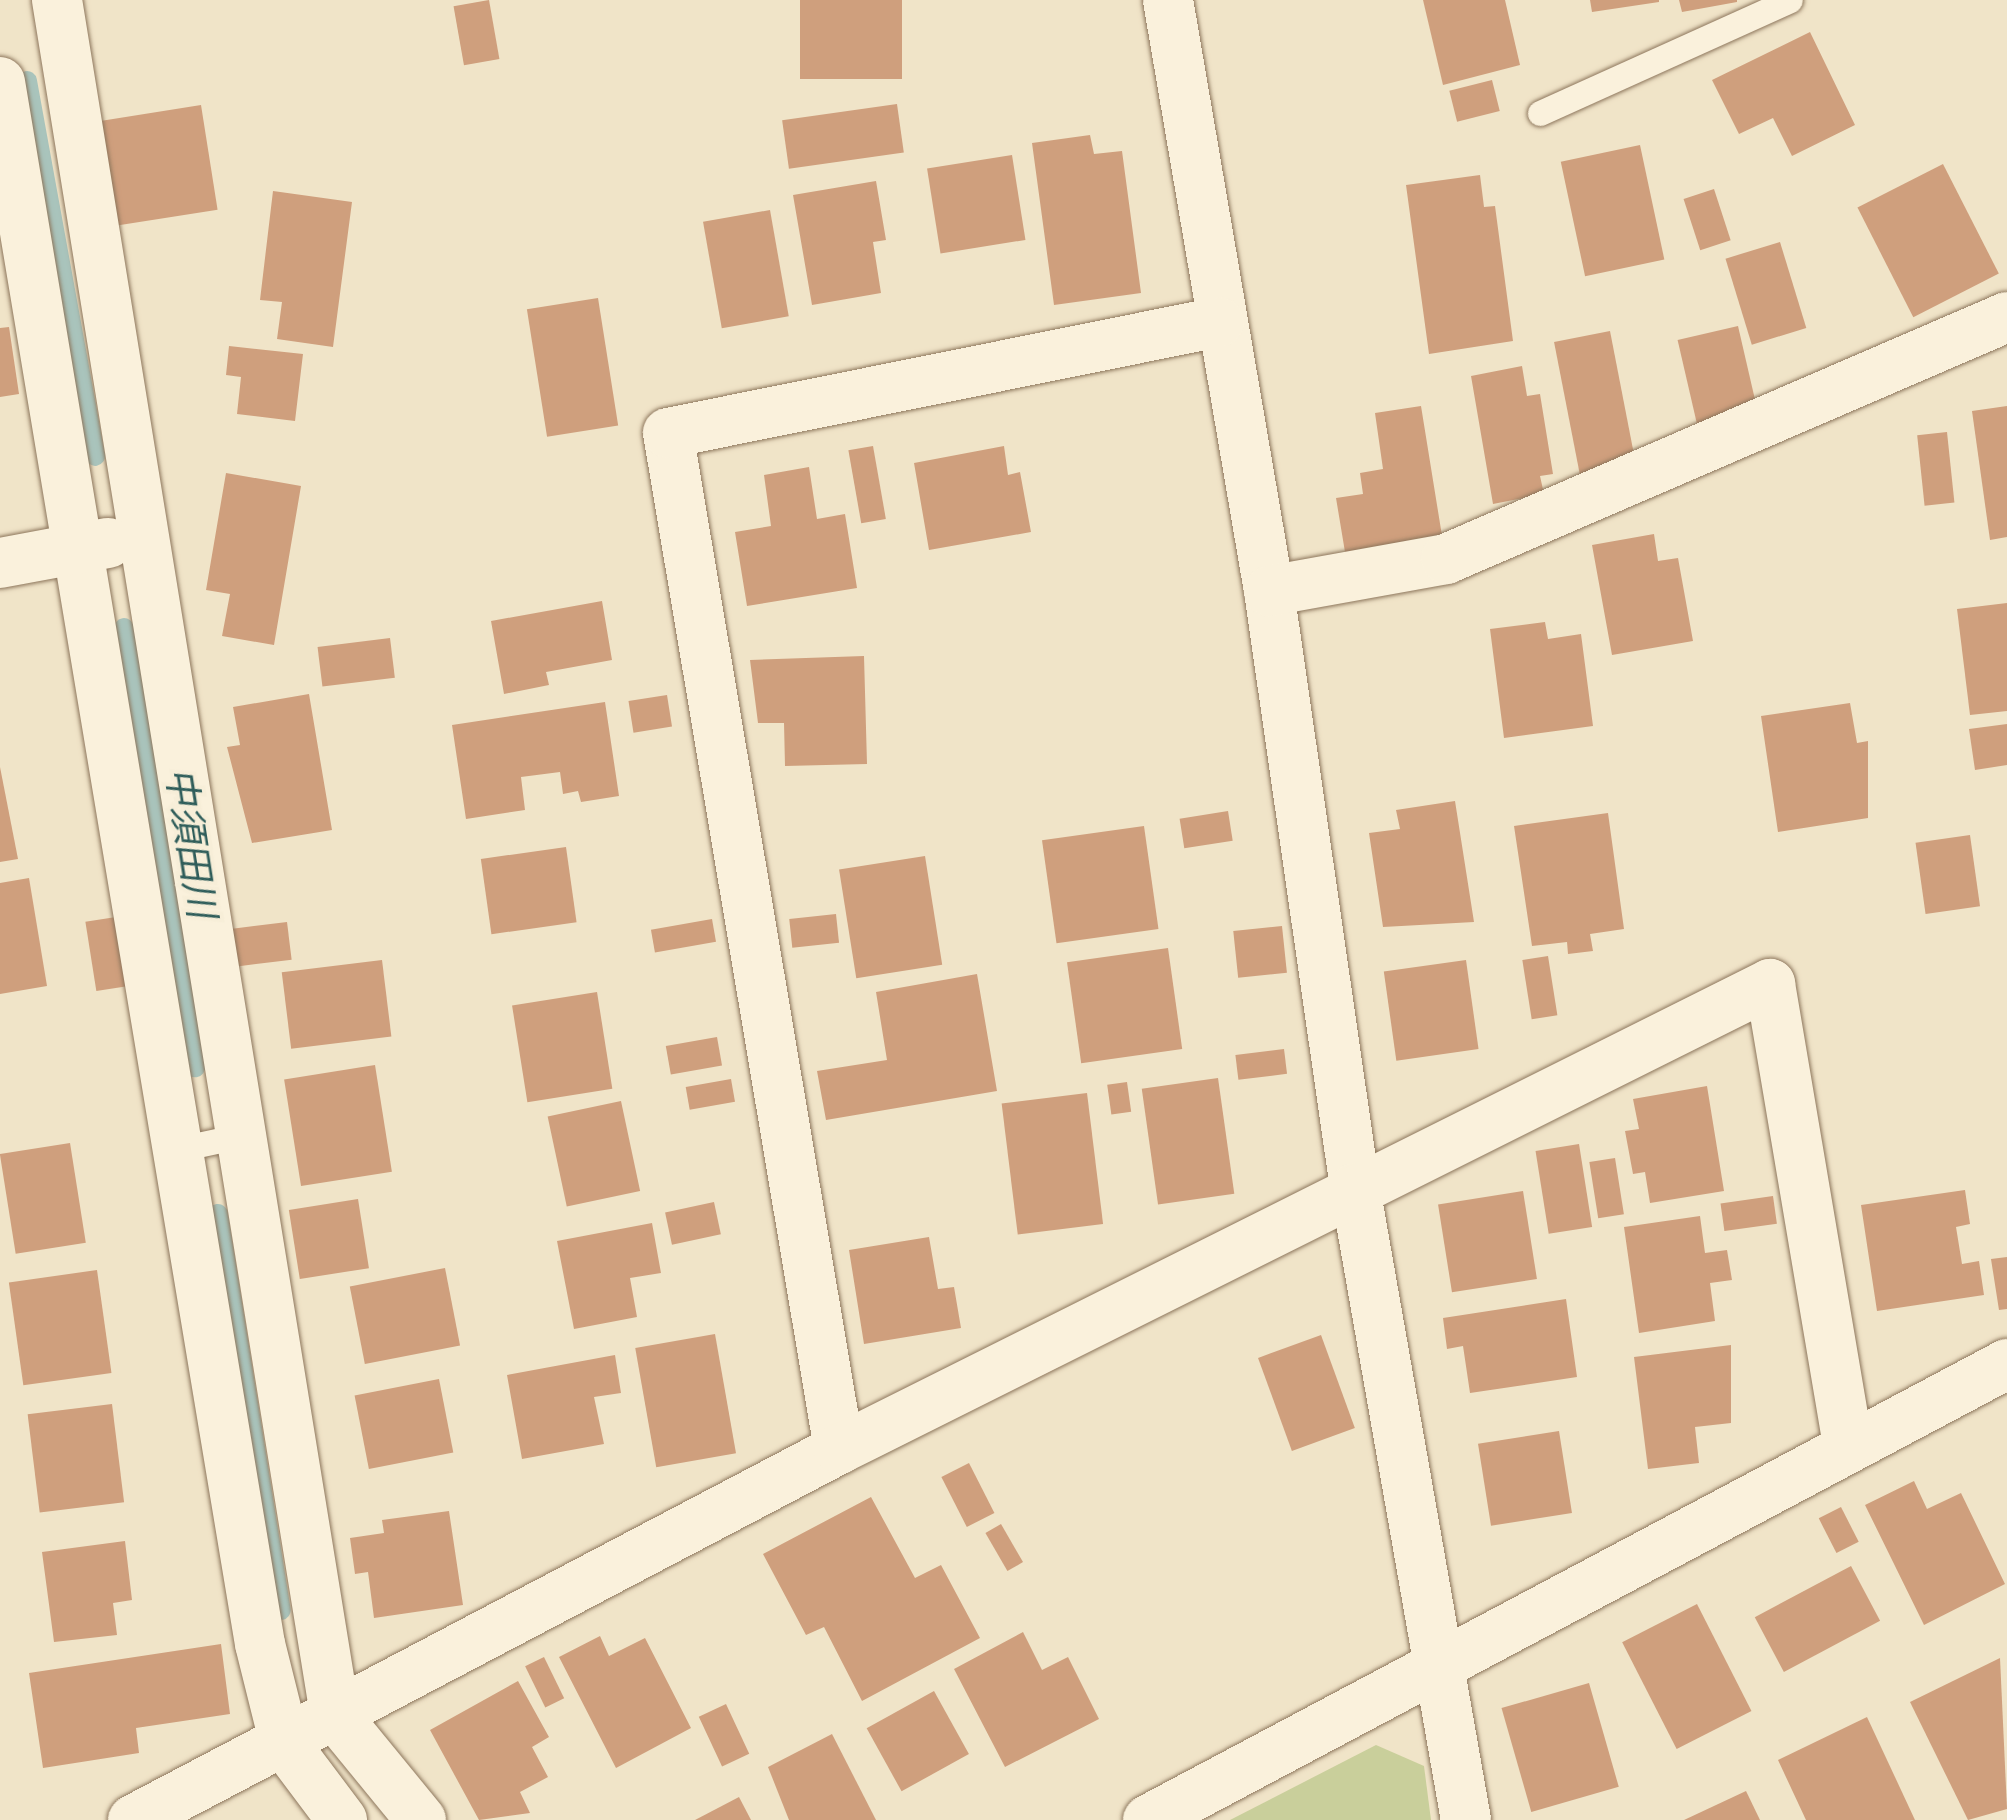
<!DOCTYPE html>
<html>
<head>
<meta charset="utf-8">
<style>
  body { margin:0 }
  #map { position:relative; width:2007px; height:1820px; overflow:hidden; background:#f0e4c8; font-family:Literata,"Noto Sans JP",serif }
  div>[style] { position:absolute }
  .green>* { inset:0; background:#c9cf9b }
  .stream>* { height:20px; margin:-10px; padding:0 10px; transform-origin:10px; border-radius:10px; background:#a9c4bc }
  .building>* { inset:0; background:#cf9f7d; transform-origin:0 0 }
  .roads { filter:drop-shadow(0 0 2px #8d765c) drop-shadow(0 0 2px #8d765c) }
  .lane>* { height:25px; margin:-12.5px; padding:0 12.5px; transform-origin:12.5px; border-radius:12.5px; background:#faf1dc }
  .street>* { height:50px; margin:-25px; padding:0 25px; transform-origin:25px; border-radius:25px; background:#faf1dc }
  span { translate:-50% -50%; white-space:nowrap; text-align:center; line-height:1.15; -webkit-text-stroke:8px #f7eed8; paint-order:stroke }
  .water-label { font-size:38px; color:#2f5d5a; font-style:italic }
</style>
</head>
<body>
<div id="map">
  <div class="green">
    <div style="clip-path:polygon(1376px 1745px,1424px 1766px,1431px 1820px,1230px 1820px)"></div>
  </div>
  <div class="stream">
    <div style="left:27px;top:81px;width:381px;rotate:79.7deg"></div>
    <div style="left:124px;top:628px;width:445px;rotate:80.8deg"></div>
    <div style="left:218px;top:1214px;width:401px;rotate:81deg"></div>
  </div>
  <div class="building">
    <div style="left:489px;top:0;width:60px;height:36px;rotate:80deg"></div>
    <div style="left:800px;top:0;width:102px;height:79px"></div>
    <div style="clip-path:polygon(1423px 0,1505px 0,1520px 65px,1443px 85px)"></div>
    <div style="clip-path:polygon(1590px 0,1659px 0,1659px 2px,1592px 12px)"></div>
    <div style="clip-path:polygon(1679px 0,1737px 0,1737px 2px,1682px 12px)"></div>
    <div style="clip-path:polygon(1810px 32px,1855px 125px,1792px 156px,1773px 118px,1739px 134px,1712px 80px)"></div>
    <div style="left:1492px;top:80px;width:32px;height:44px;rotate:76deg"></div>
    <div style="left:897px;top:104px;width:49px;height:116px;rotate:82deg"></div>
    <div style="left:201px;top:105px;width:106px;height:105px;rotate:81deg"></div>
    <div style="clip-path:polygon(1090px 135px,1094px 154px,1122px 151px,1141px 293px,1054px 305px,1032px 143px)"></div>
    <div style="left:1640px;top:145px;width:117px;height:81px;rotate:78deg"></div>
    <div style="left:1012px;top:155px;width:86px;height:86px;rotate:81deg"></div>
    <div style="left:1943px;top:164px;width:123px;height:96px;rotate:63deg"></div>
    <div style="clip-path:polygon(1480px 175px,1484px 207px,1495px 206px,1513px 341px,1429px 354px,1406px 185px)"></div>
    <div style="clip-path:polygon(876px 181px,886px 240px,873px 242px,881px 293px,812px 305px,793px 195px)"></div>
    <div style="left:1714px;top:189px;width:54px;height:32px;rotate:72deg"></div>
    <div style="clip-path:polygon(273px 191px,352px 202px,333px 347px,277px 339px,282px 302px,260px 300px)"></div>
    <div style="left:770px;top:210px;width:108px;height:68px;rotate:80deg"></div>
    <div style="left:1780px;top:242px;width:90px;height:57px;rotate:73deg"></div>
    <div style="left:598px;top:298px;width:129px;height:72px;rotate:81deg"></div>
    <div style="left:1738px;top:326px;width:88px;height:62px;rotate:77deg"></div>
    <div style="clip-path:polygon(9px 327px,19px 394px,0 397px,0 328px)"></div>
    <div style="left:1610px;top:331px;width:138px;height:57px;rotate:79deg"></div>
    <div style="clip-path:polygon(229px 346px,303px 354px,295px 421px,237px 414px,241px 377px,226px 375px)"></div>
    <div style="clip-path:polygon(1522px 366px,1527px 396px,1540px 394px,1553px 474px,1540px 476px,1544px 494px,1493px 504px,1471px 376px)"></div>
    <div style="clip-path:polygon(1421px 406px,1443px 542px,1346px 558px,1336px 498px,1363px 494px,1360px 473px,1383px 469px,1375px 413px)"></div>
    <div style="clip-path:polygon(2007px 406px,2007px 537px,1990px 540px,1972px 411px)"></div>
    <div style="left:1947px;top:432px;width:71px;height:30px;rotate:84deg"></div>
    <div style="left:873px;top:446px;width:74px;height:25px;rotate:80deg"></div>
    <div style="clip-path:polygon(1004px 446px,1008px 475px,1020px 472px,1031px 532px,929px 550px,914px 463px)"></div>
    <div style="clip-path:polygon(809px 467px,817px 519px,845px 514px,857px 588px,747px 606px,735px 532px,771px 526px,764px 475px)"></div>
    <div style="clip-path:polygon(226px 473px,301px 486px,274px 645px,222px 636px,230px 594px,206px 590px)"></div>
    <div style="clip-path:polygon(1654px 534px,1658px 561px,1678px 558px,1693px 641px,1612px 655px,1592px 545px)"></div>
    <div style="clip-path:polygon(602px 601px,612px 660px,546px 672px,549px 685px,504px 694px,491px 621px)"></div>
    <div style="clip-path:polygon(2007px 603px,2007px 711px,1970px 715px,1957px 609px)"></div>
    <div style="clip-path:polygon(1545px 622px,1548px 639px,1581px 634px,1593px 726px,1504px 738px,1490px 629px)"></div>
    <div style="left:390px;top:638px;width:40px;height:73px;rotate:83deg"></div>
    <div style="clip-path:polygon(864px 656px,867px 764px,785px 766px,784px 723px,758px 723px,750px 660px)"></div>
    <div style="clip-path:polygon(309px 694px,332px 830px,252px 843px,227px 747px,240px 745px,233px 707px)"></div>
    <div style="left:667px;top:695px;width:32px;height:39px;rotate:81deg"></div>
    <div style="clip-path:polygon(605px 702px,619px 796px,581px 802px,578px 791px,563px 794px,560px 772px,521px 777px,525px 810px,466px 819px,452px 725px)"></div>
    <div style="clip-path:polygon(1850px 703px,1857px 743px,1868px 741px,1868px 818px,1778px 832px,1761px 716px)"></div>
    <div style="clip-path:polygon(2007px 724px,2007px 765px,1975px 770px,1969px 729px)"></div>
    <div style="clip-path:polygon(0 767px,18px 859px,0 862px)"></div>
    <div style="clip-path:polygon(1455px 801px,1474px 922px,1383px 927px,1369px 833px,1400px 829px,1396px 810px)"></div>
    <div style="left:1228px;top:811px;width:30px;height:49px;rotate:81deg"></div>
    <div style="clip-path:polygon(1608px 813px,1624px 929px,1590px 934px,1593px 951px,1568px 954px,1567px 942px,1532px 946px,1514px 826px)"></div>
    <div style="left:1144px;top:826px;width:104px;height:103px;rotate:82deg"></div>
    <div style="left:1970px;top:835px;width:72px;height:55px;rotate:82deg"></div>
    <div style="left:566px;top:847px;width:76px;height:86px;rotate:82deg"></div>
    <div style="left:925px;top:856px;width:110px;height:87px;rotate:81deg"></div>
    <div style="clip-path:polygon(29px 878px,47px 986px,0 994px,0 883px)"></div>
    <div style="left:836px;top:914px;width:29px;height:47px;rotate:84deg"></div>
    <div style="left:116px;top:917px;width:70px;height:31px;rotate:81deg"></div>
    <div style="left:712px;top:919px;width:23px;height:62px;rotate:80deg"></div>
    <div style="left:287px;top:922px;width:38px;height:57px;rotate:83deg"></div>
    <div style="left:1282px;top:926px;width:47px;height:49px;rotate:84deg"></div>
    <div style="left:1168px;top:948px;width:102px;height:102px;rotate:82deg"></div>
    <div style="left:1548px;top:956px;width:60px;height:26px;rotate:81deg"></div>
    <div style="left:382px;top:960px;width:77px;height:101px;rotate:83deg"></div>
    <div style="left:1466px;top:960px;width:90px;height:83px;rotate:82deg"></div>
    <div style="clip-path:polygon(977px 974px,997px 1091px,826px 1120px,817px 1071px,887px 1060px,876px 992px)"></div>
    <div style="left:597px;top:992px;width:98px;height:86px;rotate:81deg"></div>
    <div style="left:717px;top:1037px;width:29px;height:52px;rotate:80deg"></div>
    <div style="left:1284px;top:1049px;width:25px;height:49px;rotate:83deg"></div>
    <div style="left:375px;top:1065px;width:108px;height:92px;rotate:81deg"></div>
    <div style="left:1218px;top:1078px;width:117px;height:77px;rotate:82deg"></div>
    <div style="left:731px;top:1079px;width:23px;height:46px;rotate:80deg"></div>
    <div style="left:1127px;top:1082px;width:30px;height:20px;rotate:82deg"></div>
    <div style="clip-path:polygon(1707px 1086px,1724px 1191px,1650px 1203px,1645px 1172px,1633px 1174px,1625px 1131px,1639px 1129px,1633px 1099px)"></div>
    <div style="left:1087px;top:1093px;width:132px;height:86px;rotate:83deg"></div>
    <div style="left:621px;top:1101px;width:92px;height:75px;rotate:78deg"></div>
    <div style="left:70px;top:1143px;width:101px;height:71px;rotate:81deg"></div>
    <div style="left:1579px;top:1144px;width:84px;height:44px;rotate:81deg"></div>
    <div style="left:1615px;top:1158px;width:57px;height:26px;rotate:81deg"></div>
    <div style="clip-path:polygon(1965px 1190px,1970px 1224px,1956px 1227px,1962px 1264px,1979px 1261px,1984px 1295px,1877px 1311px,1861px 1205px)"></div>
    <div style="left:1523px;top:1191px;width:89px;height:86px;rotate:81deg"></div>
    <div style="left:1773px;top:1196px;width:28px;height:53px;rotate:82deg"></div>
    <div style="left:358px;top:1199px;width:70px;height:70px;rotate:81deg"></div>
    <div style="left:714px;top:1202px;width:33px;height:50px;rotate:78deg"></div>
    <div style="clip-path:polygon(1700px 1216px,1705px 1253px,1727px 1250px,1732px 1280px,1710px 1283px,1715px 1321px,1639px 1333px,1624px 1227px)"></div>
    <div style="clip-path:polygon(652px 1223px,661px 1273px,630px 1278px,637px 1317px,574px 1329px,557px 1241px)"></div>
    <div style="clip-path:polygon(929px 1237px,938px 1289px,954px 1287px,961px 1328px,864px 1344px,849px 1250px)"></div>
    <div style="clip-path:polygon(2007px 1257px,2007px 1309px,1999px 1310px,1991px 1259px)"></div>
    <div style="left:445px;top:1268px;width:79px;height:97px;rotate:79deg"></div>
    <div style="left:97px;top:1270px;width:104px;height:89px;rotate:82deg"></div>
    <div style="clip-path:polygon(1566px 1299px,1577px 1377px,1470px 1393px,1463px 1346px,1447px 1349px,1443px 1318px)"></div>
    <div style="left:715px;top:1334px;width:121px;height:81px;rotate:80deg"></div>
    <div style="left:1321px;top:1335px;width:99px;height:67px;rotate:70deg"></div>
    <div style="clip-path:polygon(1731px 1345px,1731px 1423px,1695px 1427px,1699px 1463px,1648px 1469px,1634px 1357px)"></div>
    <div style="clip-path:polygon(615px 1355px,621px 1393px,594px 1397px,604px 1444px,522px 1459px,507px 1375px)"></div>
    <div style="left:439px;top:1379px;width:75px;height:86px;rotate:79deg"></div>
    <div style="left:112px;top:1404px;width:99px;height:85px;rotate:83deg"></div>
    <div style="left:1559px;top:1431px;width:83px;height:82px;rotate:81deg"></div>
    <div style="left:969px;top:1463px;width:56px;height:31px;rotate:63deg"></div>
    <div style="clip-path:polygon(1914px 1481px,1927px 1509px,1961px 1493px,2005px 1584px,1924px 1625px,1865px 1505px)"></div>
    <div style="clip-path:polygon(871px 1497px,915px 1578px,941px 1565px,980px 1638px,862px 1701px,824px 1627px,806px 1635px,763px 1554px)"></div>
    <div style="left:1841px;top:1507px;width:39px;height:25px;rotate:63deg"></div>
    <div style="clip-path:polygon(449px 1511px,463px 1605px,374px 1618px,368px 1572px,355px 1574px,350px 1538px,384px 1533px,382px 1520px)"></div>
    <div style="left:1001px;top:1524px;width:44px;height:18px;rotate:60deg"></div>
    <div style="clip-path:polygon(125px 1541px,132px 1600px,113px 1603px,117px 1635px,54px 1642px,42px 1552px)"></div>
    <div style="left:1851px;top:1566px;width:62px;height:109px;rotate:62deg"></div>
    <div style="left:1697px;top:1604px;width:120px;height:84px;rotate:63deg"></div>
    <div style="clip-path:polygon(1023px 1632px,1042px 1670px,1068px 1657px,1099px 1719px,1005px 1767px,954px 1669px)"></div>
    <div style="clip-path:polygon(600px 1636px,609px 1656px,645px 1638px,691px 1728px,616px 1768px,559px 1657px)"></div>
    <div style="clip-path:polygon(221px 1644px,230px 1714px,136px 1728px,139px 1753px,43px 1768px,29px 1673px)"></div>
    <div style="left:544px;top:1657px;width:46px;height:21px;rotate:64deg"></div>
    <div style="clip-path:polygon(2000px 1658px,2007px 1809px,1968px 1820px,1910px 1702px)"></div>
    <div style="clip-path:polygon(518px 1681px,549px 1737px,532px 1747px,548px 1777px,520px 1792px,530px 1813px,479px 1820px,430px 1730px)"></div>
    <div style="left:1589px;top:1683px;width:108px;height:91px;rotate:74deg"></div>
    <div style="left:934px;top:1691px;width:72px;height:77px;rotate:61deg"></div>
    <div style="left:726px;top:1704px;width:55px;height:30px;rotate:65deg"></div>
    <div style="clip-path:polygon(1867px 1717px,1915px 1820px,1806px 1820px,1778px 1760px)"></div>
    <div style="clip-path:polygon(832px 1734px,876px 1820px,789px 1820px,768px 1767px)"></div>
    <div style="clip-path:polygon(1746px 1791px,1760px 1820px,1684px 1820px)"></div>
    <div style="clip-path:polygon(739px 1797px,751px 1820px,695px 1820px)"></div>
  </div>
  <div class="roads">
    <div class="lane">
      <div style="left:1540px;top:113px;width:274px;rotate:-24.3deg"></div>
      <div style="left:179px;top:1149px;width:61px;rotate:-12.2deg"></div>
    </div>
    <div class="street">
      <div style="left:57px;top:0;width:1737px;rotate:80.79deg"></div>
      <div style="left:335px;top:1715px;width:136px;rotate:50.7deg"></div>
      <div style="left:1168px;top:0;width:600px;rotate:80.3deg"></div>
      <div style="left:1269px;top:591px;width:603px;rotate:81.8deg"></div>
      <div style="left:1355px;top:1188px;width:642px;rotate:80.04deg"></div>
      <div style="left:0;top:82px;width:1583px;rotate:80.55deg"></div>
      <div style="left:260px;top:1644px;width:103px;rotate:76deg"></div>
      <div style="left:285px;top:1744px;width:95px;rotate:53.1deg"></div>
      <div style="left:0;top:563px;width:110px;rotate:-10.5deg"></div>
      <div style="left:1269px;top:591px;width:180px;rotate:-10.2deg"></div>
      <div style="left:1446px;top:559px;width:611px;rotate:-23.33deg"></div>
      <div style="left:839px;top:1449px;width:1030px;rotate:-99.55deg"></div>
      <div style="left:668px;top:433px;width:562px;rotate:-11.39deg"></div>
      <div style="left:133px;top:1820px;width:798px;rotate:-27.72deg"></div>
      <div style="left:839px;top:1449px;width:1041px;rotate:-26.54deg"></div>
      <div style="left:1770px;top:984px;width:468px;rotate:80.4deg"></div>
      <div style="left:1148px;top:1820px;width:973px;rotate:-27.96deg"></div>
    </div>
  </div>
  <div class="water-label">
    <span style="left:194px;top:842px;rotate:81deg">中須田川</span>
  </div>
</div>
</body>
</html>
